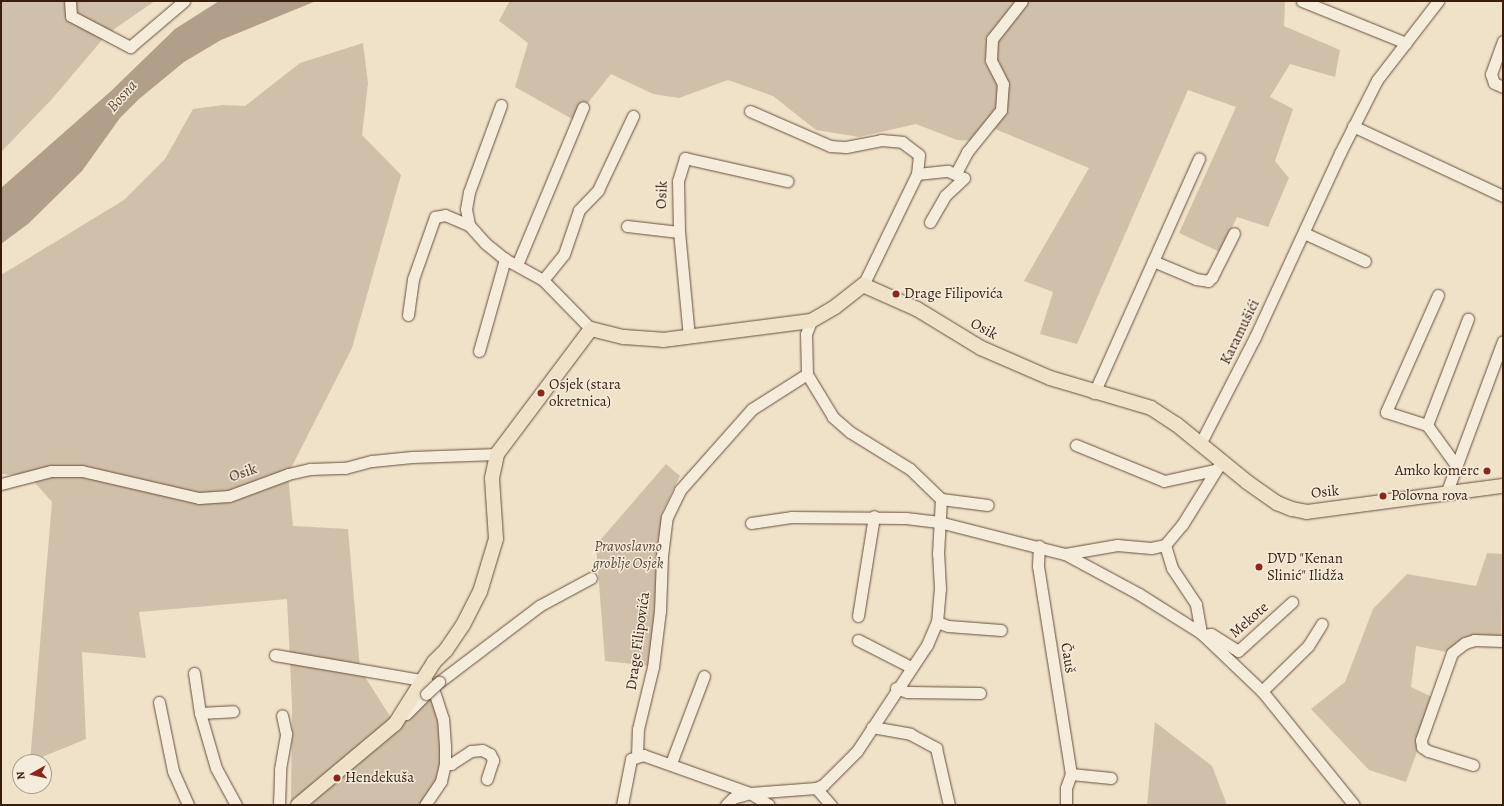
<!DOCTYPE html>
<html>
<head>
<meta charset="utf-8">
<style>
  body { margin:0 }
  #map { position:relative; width:1504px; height:806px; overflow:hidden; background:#f0e1c9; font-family:Alegreya,serif }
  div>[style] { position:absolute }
  .green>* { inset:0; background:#d1c0a9 }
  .water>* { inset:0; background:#b29f89 }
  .roads { filter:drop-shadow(0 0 1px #674f3d) drop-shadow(0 0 1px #674f3d) }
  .minor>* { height:11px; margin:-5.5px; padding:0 5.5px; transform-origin:5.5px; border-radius:5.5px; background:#f5ecdc }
  .major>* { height:14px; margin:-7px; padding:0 7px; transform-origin:7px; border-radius:7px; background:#f0e1c9 }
  .bridges { filter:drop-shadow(0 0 1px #674f3d) drop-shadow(0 0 1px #674f3d) }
  .minor-bridge>* { height:11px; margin:-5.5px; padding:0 5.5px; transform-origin:5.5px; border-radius:5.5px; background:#f5ecdc }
  .dots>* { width:11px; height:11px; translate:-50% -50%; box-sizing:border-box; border:2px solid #f5ecdc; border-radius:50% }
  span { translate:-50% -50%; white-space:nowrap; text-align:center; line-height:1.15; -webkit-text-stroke:3px #f5ecdc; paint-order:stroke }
  .street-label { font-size:15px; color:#391e0e }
  .poi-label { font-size:15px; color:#391e0e }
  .left { translate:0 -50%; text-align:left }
  .right { translate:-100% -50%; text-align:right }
  .park-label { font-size:15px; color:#5f4635; font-style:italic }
  .water-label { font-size:16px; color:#634b39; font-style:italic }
  .frame { position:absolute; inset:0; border:2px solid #391e0e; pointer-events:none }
  .north { position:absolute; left:12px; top:754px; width:40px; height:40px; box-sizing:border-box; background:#f5ecdc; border:1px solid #aa9a8a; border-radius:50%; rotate:262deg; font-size:11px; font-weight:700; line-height:16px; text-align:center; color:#391e0e }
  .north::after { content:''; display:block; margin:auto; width:14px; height:18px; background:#8f2418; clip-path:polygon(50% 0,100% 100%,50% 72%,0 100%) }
</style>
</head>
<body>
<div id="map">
  <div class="green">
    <div style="clip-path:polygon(1px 1px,155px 1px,107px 34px,52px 99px,1px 152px)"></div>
    <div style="clip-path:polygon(518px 1px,1285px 1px,1284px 26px,1340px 50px,1335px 77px,1290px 64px,1270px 97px,1293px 109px,1275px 161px,1289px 178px,1268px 227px,1237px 217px,1220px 252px,1179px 233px,1236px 107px,1188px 90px,1077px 344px,1040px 334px,1053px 292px,1024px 281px,1089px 168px,995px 129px,980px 141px,957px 140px,916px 124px,859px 137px,816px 130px,773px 96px,728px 80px,679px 98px,653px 94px,611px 74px,574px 120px,515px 87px,528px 43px,499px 21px,509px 2px)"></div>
    <div style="clip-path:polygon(363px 43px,368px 83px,362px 135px,401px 175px,352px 348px,288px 474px,293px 526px,348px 529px,360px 669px,395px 724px,434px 692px,445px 764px,425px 805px,291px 805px,292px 704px,287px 599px,139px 612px,146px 658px,82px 652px,86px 739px,30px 762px,52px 502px,29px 476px,1px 474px,1px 275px,124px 200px,165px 159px,193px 109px,223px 105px,245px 106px,300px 63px)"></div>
    <div style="clip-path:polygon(666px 464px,680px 476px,662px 513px,650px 666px,605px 661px,596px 545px)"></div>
    <div style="clip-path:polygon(1487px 553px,1503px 554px,1501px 641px,1474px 640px,1452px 653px,1416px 646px,1411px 687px,1436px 699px,1406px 782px,1369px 770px,1311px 709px,1345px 682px,1373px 609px,1407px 574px,1476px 586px)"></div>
    <div style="clip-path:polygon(1155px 722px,1212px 766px,1227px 805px,1147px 805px)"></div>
  </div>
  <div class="water">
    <div style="clip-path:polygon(219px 1px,316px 1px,221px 40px,184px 62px,139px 99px,120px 118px,82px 171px,28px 224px,1px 244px,1px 188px,111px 91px,175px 29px)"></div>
  </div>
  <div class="roads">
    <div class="minor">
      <div style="left:70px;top:1px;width:15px;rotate:86deg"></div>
      <div style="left:71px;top:16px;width:67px;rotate:27.7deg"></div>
      <div style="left:130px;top:47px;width:71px;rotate:-40.4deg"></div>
      <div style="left:1302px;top:1px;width:112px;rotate:22deg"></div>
      <div style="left:1503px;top:41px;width:35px;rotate:110deg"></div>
      <div style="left:1491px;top:74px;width:9px;rotate:72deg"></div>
      <div style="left:1494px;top:83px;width:10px;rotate:24deg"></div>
      <div style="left:501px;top:105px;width:93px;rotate:110.2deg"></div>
      <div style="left:469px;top:192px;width:17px;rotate:100deg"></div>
      <div style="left:466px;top:209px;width:16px;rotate:79deg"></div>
      <div style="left:469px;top:225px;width:24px;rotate:48deg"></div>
      <div style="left:485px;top:243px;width:26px;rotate:39deg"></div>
      <div style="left:505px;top:259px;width:43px;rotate:28.9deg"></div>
      <div style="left:543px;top:280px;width:69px;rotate:45.6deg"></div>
      <div style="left:750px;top:111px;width:87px;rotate:23.6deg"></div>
      <div style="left:830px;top:146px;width:16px;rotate:4deg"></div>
      <div style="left:846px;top:147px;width:36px;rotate:-11deg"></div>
      <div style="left:881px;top:140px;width:21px;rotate:5deg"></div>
      <div style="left:902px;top:142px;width:21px;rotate:37deg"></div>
      <div style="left:919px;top:155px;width:19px;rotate:96deg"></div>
      <div style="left:917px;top:174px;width:123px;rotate:115.9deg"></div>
      <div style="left:1353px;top:126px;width:166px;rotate:25deg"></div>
      <div style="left:956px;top:173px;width:24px;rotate:-62deg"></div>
      <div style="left:967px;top:152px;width:54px;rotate:-51deg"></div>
      <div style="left:1001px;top:110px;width:26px;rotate:-86deg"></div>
      <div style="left:1003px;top:84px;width:27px;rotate:-117deg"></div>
      <div style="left:991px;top:60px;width:21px;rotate:-87deg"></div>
      <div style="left:992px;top:39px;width:48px;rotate:-51.7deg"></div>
      <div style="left:917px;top:174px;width:31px;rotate:-6deg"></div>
      <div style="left:948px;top:171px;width:17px;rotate:24deg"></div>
      <div style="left:964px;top:178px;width:26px;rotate:137deg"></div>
      <div style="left:945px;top:196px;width:30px;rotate:120deg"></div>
      <div style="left:627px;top:226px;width:52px;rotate:6.6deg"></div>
      <div style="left:1304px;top:233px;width:67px;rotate:24.7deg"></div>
      <div style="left:1153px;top:261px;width:47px;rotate:22.7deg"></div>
      <div style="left:1196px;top:279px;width:12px;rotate:9deg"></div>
      <div style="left:1208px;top:281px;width:6px;rotate:-45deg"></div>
      <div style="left:1212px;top:277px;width:49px;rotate:-63.4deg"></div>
      <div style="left:517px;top:265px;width:171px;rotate:-67.3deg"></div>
      <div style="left:543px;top:280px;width:33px;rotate:-51deg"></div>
      <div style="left:564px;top:254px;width:46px;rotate:-71.2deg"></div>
      <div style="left:579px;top:210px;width:28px;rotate:-46deg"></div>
      <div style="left:598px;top:190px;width:82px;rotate:-64.7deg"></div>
      <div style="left:1438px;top:295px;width:128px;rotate:114deg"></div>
      <div style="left:1386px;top:412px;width:43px;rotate:17.6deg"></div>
      <div style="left:1427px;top:425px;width:49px;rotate:54.1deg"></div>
      <div style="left:408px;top:315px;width:36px;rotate:-82deg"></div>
      <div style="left:413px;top:279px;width:66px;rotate:-70.5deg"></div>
      <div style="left:435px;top:217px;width:10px;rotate:-11deg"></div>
      <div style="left:445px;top:215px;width:26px;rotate:23deg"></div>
      <div style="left:689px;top:337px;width:105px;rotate:-95.4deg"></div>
      <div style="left:679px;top:232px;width:51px;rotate:-91.1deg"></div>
      <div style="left:678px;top:181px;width:24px;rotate:-73deg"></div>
      <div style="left:685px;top:158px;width:105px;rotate:12.7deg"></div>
      <div style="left:479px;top:351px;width:96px;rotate:-74.2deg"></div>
      <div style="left:1094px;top:393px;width:257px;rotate:-65.9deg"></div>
      <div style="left:1427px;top:425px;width:114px;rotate:-68.9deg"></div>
      <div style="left:1200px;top:444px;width:120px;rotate:-62.8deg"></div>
      <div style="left:1255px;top:337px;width:203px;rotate:-65.2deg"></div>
      <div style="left:1340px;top:153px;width:82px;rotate:-63.1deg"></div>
      <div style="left:1377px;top:80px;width:100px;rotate:-52.3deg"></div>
      <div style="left:1076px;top:445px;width:95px;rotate:22.2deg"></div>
      <div style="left:1164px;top:481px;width:51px;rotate:-12.4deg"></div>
      <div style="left:1px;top:484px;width:52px;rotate:-14.6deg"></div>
      <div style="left:51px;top:471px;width:31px"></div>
      <div style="left:82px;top:471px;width:120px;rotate:13deg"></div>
      <div style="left:199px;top:498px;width:30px;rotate:-4deg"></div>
      <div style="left:229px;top:496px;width:63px;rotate:-20.4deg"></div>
      <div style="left:288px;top:474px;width:23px;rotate:-13deg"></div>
      <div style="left:310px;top:469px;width:35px;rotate:-2deg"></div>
      <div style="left:345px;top:468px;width:28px;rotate:-15deg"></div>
      <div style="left:372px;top:461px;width:40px;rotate:-5.7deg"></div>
      <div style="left:412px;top:457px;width:85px;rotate:-2deg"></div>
      <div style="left:1446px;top:494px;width:163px;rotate:-69.6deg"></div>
      <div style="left:941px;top:499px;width:47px;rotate:7.3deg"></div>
      <div style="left:751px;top:523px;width:40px;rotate:-8.5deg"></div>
      <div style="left:791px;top:517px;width:115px;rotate:0.5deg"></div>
      <div style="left:906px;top:518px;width:33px;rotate:7deg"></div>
      <div style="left:939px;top:522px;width:130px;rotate:14.3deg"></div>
      <div style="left:1065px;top:554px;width:84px;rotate:28.4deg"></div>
      <div style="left:1139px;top:594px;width:73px;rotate:32.2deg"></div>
      <div style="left:1201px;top:633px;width:84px;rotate:43.6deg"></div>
      <div style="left:1262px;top:691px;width:146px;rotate:51.1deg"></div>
      <div style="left:1039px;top:546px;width:20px;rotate:93deg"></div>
      <div style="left:1038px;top:566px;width:211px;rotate:81deg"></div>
      <div style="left:1071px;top:774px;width:15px;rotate:110deg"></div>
      <div style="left:1066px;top:788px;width:17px;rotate:90deg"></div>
      <div style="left:1065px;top:554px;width:53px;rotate:-9.8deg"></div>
      <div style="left:1117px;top:545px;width:34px;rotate:5deg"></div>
      <div style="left:1151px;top:548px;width:14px;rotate:-12deg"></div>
      <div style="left:858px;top:616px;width:101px;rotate:-80.9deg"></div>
      <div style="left:937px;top:622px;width:12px;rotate:20deg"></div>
      <div style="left:948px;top:626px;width:53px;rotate:4.3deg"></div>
      <div style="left:1201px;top:633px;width:29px;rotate:-100deg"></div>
      <div style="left:1196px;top:604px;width:43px;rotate:-123.7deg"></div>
      <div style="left:1172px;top:568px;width:24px;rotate:-107deg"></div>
      <div style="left:1165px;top:545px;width:26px;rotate:-50deg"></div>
      <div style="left:1182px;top:525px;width:74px;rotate:-58.2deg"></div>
      <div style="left:1203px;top:635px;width:8px;rotate:-7deg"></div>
      <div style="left:1211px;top:634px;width:32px;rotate:32deg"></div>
      <div style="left:1238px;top:651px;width:73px;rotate:-42.2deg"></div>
      <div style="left:858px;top:640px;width:59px;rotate:27deg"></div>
      <div style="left:275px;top:655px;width:149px;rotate:9.7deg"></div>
      <div style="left:194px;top:673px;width:40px;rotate:81.5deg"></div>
      <div style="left:200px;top:713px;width:57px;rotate:73.8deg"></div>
      <div style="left:216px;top:768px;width:42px;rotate:61.6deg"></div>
      <div style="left:439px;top:682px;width:126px;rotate:-37.2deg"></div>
      <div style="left:539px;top:606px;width:59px;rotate:-28.3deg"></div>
      <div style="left:896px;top:688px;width:12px;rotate:20deg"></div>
      <div style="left:907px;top:692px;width:73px;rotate:0.8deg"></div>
      <div style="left:1262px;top:691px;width:64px;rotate:-44.4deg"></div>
      <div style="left:1308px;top:646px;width:26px;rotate:-58deg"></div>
      <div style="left:159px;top:702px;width:70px;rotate:78.5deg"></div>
      <div style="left:173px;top:771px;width:37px;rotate:66deg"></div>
      <div style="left:200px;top:713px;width:33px;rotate:-3deg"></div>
      <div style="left:406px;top:714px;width:28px;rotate:-45deg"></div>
      <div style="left:872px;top:727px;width:39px;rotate:10deg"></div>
      <div style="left:910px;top:734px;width:30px;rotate:28deg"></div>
      <div style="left:936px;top:748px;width:58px;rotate:77.2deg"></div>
      <div style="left:637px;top:756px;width:27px;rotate:-88deg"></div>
      <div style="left:638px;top:729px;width:64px;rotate:-76.4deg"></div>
      <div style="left:653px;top:667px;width:56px;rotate:-82.9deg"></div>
      <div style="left:660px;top:611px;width:55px;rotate:-87.9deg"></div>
      <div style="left:662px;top:556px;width:39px;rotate:-83deg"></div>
      <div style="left:667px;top:517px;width:30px;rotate:-64deg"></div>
      <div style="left:680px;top:490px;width:108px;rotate:-48.4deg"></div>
      <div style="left:752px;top:409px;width:65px;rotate:-32.5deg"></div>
      <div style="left:671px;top:763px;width:93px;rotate:-69.2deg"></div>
      <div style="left:445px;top:764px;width:6px"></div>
      <div style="left:451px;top:764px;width:24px;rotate:-33deg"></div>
      <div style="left:471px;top:751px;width:11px;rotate:-5deg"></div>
      <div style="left:482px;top:750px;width:9px;rotate:27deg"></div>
      <div style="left:490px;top:754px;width:7px;rotate:63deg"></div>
      <div style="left:493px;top:760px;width:20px;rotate:108deg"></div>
      <div style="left:1473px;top:765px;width:47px;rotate:-162.7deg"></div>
      <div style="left:1428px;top:751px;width:7px;rotate:-146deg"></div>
      <div style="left:1422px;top:747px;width:7px;rotate:-98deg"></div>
      <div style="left:1421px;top:740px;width:92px;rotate:-70.4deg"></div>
      <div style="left:1452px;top:653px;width:16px;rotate:-38deg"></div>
      <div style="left:1465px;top:643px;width:9px;rotate:-18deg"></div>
      <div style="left:1474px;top:640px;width:29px;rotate:2deg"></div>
      <div style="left:1071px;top:774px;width:40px;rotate:5.7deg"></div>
      <div style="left:816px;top:788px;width:23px;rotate:49deg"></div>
      <div style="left:279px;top:805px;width:36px;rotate:-88deg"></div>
      <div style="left:280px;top:769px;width:36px;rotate:-80deg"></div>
      <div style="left:286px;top:734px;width:19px;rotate:-102deg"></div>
      <div style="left:425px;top:805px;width:29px;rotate:-56deg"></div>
      <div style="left:441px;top:781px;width:17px;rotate:-77deg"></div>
      <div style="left:445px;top:764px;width:18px;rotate:-90deg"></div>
      <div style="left:445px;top:746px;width:27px;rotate:-94deg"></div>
      <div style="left:443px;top:719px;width:28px;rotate:-108deg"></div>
      <div style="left:434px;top:692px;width:12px;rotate:-125deg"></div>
      <div style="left:622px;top:805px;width:47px;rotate:-78.9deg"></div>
      <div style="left:631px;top:759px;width:13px;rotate:-18deg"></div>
      <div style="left:643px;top:755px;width:114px;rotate:19.6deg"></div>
      <div style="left:750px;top:793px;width:66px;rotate:-4.3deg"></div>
      <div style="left:816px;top:788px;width:8px;rotate:-23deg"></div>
      <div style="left:823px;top:785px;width:48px;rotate:-45deg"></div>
      <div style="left:857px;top:751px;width:127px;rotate:-56.6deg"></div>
      <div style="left:927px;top:645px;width:25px;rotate:-67deg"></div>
      <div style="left:937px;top:622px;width:33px;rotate:-85deg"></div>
      <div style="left:940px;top:589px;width:35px;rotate:-93deg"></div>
      <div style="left:938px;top:554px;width:55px;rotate:-86.9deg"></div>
      <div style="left:941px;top:499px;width:43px;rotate:-135.9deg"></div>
      <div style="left:910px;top:469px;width:70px;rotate:-148.3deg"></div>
      <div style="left:850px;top:432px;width:23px;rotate:-139deg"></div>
      <div style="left:833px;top:417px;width:50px;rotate:-121.2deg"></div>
      <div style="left:807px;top:374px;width:40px;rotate:-91.4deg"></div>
      <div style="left:806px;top:334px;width:14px;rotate:-69deg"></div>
      <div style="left:726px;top:805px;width:10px;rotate:-45deg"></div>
      <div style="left:733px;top:798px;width:18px;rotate:-16deg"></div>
      <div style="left:750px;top:793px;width:22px;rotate:32deg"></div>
    </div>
    <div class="major">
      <div style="left:298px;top:805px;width:126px;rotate:-39.9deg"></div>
      <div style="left:395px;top:724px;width:73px;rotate:-57.8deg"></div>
      <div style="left:434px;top:662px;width:17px;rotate:-45deg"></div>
      <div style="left:446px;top:650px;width:30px;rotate:-56deg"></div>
      <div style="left:463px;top:625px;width:37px;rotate:-63deg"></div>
      <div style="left:480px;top:592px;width:55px;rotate:-73.2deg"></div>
      <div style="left:496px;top:539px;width:61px;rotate:-93.8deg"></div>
      <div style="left:492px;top:478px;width:25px;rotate:-78deg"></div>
      <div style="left:497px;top:454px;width:156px;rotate:-53.1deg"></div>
      <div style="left:591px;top:329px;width:34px;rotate:14deg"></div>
      <div style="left:624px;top:337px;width:39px;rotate:4deg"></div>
      <div style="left:663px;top:340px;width:149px;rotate:-7.3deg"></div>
      <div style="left:811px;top:321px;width:28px;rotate:-30deg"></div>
      <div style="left:835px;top:307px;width:36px;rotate:-38deg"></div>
      <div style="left:863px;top:285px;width:59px;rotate:24deg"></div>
      <div style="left:917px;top:309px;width:75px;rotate:31.4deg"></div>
      <div style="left:981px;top:348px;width:75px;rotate:23.5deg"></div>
      <div style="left:1050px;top:378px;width:105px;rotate:16.5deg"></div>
      <div style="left:1151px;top:408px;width:30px;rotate:33deg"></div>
      <div style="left:1176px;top:424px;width:92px;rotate:39.2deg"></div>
      <div style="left:1247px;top:482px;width:37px;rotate:35deg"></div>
      <div style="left:1277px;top:503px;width:16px;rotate:22deg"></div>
      <div style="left:1292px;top:509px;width:15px;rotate:11deg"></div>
      <div style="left:1307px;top:512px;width:198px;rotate:-7.6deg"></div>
    </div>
  </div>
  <div class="bridges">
    <div class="minor-bridge">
      <div style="left:426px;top:694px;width:18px;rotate:-43deg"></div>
    </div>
  </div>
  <div class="dots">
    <div style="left:896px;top:294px;background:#8f2418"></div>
    <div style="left:541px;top:393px;background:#8f2418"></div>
    <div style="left:1487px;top:471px;background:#8f2418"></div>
    <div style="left:1383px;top:496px;background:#8f2418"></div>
    <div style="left:1259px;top:567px;background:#8f2418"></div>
    <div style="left:337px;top:778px;background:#8f2418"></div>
  </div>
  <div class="street-label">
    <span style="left:662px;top:195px;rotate:-88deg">Osik</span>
    <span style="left:984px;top:329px;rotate:29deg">Osik</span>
    <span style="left:1240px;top:332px;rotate:-64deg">Karamušići</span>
    <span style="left:243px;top:473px;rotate:-19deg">Osik</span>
    <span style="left:1325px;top:492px;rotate:-6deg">Osik</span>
    <span style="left:1249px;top:620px;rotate:-41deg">Mekote</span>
    <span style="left:638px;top:641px;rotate:-82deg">Drage Filipovića</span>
    <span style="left:1068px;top:658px;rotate:81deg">Čauš</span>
  </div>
  <div class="poi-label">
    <span class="left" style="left:904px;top:294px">Drage Filipovića</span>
    <span class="left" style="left:549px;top:393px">Osjek (stara<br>okretnica)</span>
    <span class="right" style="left:1479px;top:471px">Amko komerc</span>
    <span class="left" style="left:1391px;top:496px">Polovna rova</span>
    <span class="left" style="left:1267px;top:567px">DVD "Kenan<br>Slinić" Ilidža</span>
    <span class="left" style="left:345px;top:778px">Hendekuša</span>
  </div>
  <div class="park-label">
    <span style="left:628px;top:555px">Pravoslavno<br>groblje Osjek</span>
  </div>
  <div class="water-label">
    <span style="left:122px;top:96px;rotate:-48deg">Bosna</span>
  </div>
  <div class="frame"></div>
  <div class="north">N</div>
</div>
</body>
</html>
